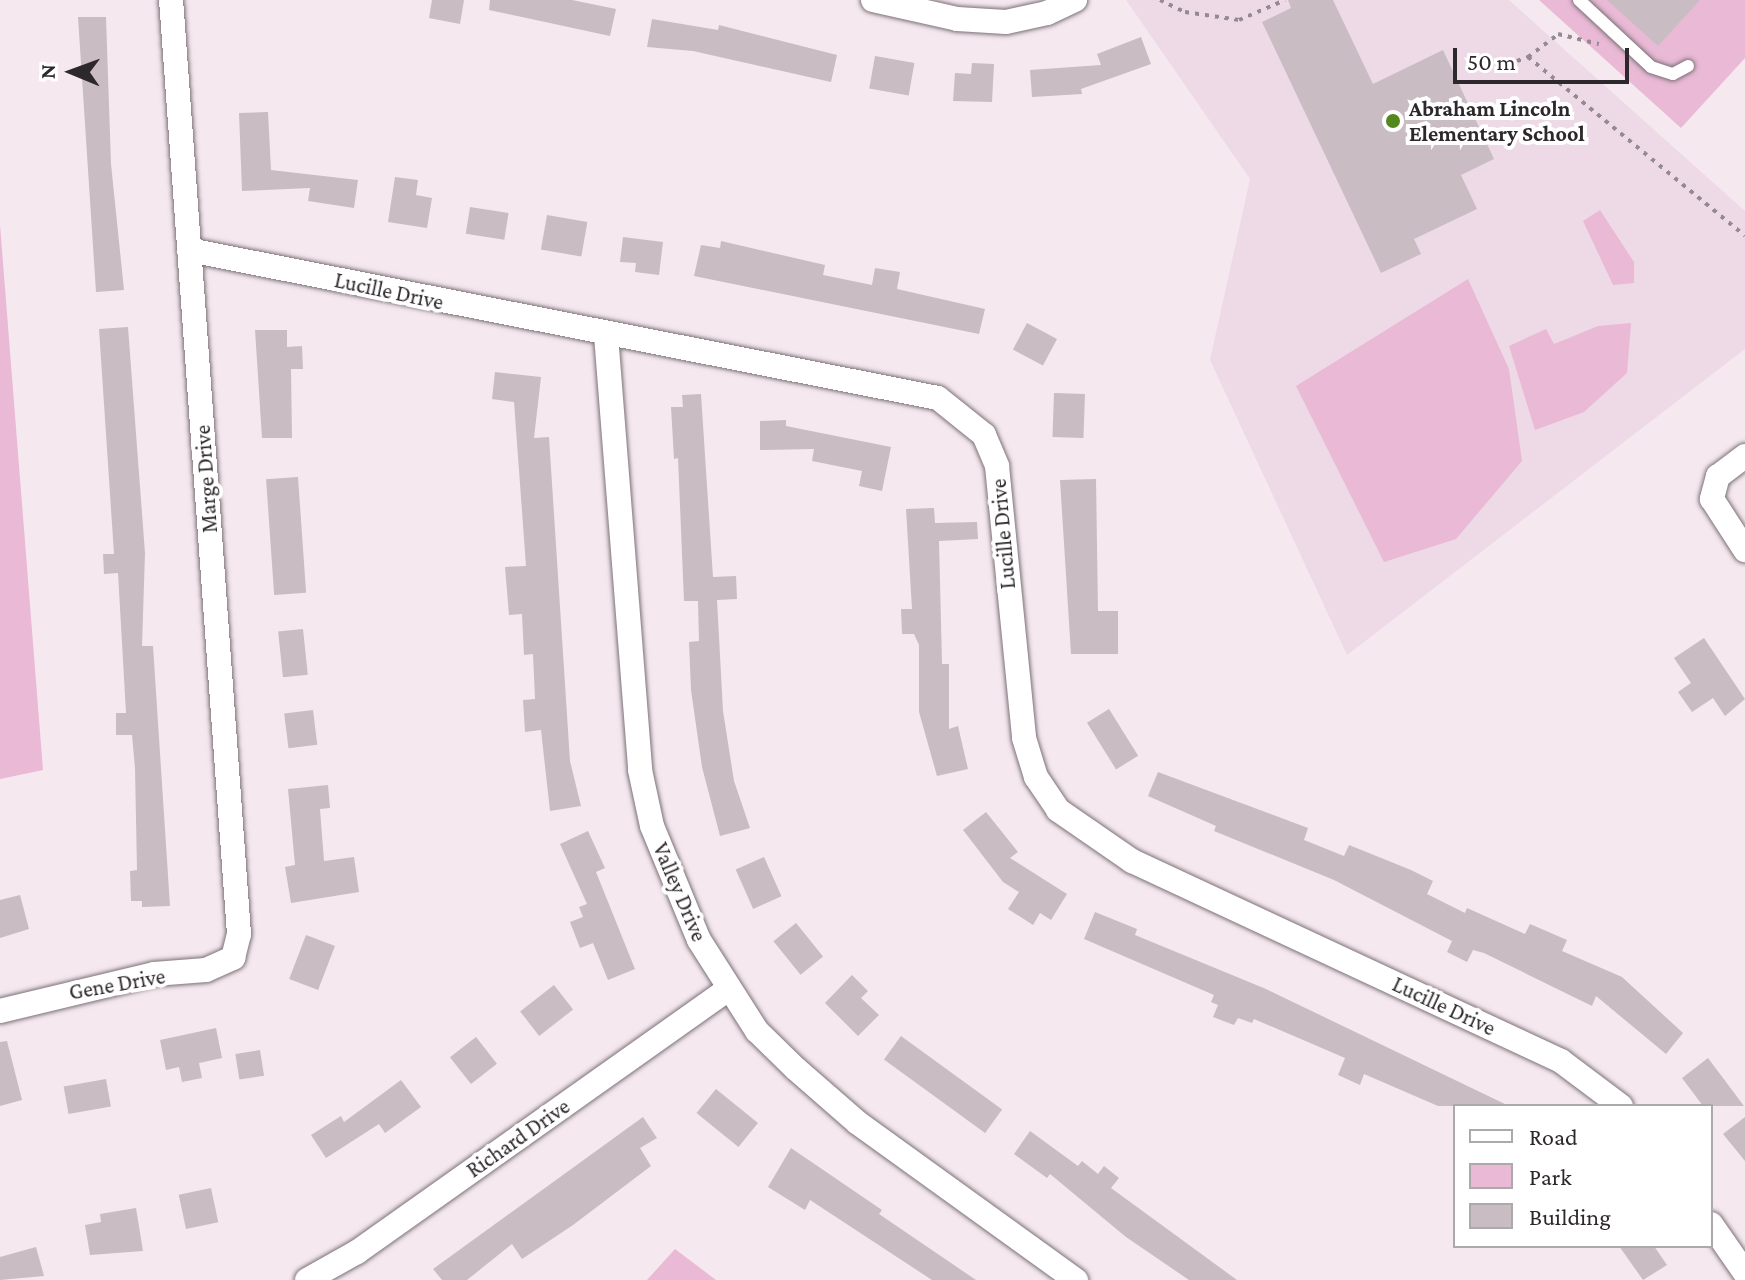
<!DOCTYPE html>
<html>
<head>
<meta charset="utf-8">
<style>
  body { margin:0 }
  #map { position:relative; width:1745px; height:1280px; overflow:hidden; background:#f5e8ef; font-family:"Crimson Pro",serif }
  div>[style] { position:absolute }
  .built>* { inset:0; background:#eedae6 }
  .green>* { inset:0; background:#e9b9d5 }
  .building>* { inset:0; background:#c9bcc3; transform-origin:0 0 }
  .path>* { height:4px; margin-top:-2px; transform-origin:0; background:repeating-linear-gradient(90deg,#948b90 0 4px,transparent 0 10px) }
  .roads { filter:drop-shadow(0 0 2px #7c7178) drop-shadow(0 0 2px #7c7178) }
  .service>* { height:12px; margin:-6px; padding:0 6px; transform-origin:6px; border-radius:6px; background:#fff }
  .minor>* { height:24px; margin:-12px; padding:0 12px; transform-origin:12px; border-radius:12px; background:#fff }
  .dots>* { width:22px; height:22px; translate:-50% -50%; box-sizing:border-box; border:4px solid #fff; border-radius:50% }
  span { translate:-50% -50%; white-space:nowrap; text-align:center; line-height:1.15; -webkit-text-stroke:8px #fff; paint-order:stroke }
  .poi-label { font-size:22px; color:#2d282b; font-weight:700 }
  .left { translate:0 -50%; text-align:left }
  .street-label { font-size:22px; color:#2d282b }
  .legend { position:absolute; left:1453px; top:1104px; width:260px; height:144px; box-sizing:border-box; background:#fff; border:2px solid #aba9aa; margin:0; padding:10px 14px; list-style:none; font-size:24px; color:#2d282b }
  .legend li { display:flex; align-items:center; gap:16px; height:40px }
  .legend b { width:40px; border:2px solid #aba9aa }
  .north { position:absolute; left:32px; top:32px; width:80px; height:80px; -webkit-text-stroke:6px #fff; paint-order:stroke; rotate:271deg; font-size:22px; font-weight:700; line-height:32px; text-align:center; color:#2d282b }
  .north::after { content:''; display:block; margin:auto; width:28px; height:36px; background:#2d282b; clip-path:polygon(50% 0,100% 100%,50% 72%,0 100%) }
  .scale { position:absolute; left:1453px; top:48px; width:176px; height:36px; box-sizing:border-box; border:4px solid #2d282b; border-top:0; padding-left:10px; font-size:24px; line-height:28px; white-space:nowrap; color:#2d282b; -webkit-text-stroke:6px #fff; paint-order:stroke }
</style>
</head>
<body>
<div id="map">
  <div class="built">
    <div style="clip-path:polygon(1126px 0,1509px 0,1745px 211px,1745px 349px,1347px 655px,1210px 360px,1250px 179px)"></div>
  </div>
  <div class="green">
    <div style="clip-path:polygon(1539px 0,1745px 0,1745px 58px,1681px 128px)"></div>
    <div style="clip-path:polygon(1600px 210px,1634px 262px,1634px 283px,1613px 285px,1583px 221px)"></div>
    <div style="clip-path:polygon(0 225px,43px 770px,0 779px)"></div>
    <div style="clip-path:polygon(1468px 279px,1509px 369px,1522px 461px,1456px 539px,1384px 562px,1296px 386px)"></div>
    <div style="clip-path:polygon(1631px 323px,1627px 373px,1584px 412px,1535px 430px,1509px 346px,1546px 329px,1554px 344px,1598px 326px)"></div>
    <div style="clip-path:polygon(675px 1249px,716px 1280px,647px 1280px)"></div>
  </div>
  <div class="building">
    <div style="clip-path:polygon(432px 0,464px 0,460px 24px,429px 18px)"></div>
    <div style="clip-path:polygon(490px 0,572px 0,616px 9px,610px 36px,489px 10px)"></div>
    <div style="clip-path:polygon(1288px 0,1333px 0,1373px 84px,1443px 50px,1494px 159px,1461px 175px,1477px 209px,1414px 239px,1421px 254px,1381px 273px,1262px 22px,1291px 8px)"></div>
    <div style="clip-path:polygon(1607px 0,1700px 0,1658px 46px)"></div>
    <div style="clip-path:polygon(78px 17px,106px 17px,111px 164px,124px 290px,96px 292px)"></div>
    <div style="clip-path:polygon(652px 19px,718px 30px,719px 25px,837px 55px,831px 82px,693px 51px,647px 47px)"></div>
    <div style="clip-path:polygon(1141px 37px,1151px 64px,1081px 89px,1082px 94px,1032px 97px,1030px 70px,1101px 65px,1097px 54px)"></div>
    <div style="left:875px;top:56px;width:40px;height:33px;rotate:10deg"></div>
    <div style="clip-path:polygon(972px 63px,994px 64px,992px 102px,953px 101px,955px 73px,971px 74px)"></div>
    <div style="clip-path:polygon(268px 112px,271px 170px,358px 180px,354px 208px,308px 201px,310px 188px,242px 191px,239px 113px)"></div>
    <div style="clip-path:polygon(395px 177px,418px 180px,416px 195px,432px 198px,427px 228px,388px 222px)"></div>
    <div style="left:470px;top:207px;width:39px;height:27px;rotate:9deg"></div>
    <div style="left:547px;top:215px;width:41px;height:35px;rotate:10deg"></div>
    <div style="clip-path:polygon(623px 237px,663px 242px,659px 275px,635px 272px,636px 263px,620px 262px)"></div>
    <div style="clip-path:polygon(721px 241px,825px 265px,823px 275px,872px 285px,875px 268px,900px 272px,897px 289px,985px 309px,979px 334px,694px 276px,701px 245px,720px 248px)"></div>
    <div style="left:1027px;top:323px;width:34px;height:30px;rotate:28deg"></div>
    <div style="clip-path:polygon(128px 327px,145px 553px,142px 646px,153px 646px,170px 906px,142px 907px,142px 901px,131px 901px,130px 871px,137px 870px,135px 768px,132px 735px,116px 735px,116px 713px,126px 713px,118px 573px,104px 574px,103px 554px,114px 554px,99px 329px)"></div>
    <div style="clip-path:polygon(255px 330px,287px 330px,287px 347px,302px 346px,303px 369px,291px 369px,292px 438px,262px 438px)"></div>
    <div style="clip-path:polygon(495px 372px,541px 377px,534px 438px,549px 437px,570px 761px,581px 806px,550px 811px,541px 730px,525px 732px,523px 700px,535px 699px,533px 654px,524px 655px,522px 614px,509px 615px,505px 567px,526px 566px,514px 402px,492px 399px)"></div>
    <div style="left:1054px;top:393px;width:31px;height:44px;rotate:2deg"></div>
    <div style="clip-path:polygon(701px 394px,713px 577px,736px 576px,737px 599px,717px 600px,723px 711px,734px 781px,750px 828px,720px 836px,702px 767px,691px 690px,689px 642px,699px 641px,698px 601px,684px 601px,678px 458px,674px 459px,671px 407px,683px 407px,682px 395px)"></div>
    <div style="clip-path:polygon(786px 420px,786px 426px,891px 447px,882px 491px,859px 486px,862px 471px,812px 461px,814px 449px,760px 450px,760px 421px)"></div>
    <div style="left:298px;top:477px;width:116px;height:32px;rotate:86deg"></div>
    <div style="clip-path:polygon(1096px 479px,1098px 611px,1118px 611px,1118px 654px,1071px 654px,1060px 480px)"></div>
    <div style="clip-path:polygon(934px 508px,935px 523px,977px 522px,978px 539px,939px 541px,942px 664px,949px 664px,949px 729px,958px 726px,968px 769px,937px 776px,919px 712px,919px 645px,914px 634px,902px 634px,901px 609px,912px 609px,906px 509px)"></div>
    <div style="left:303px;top:629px;width:46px;height:25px;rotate:84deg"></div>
    <div style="clip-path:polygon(1704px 638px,1745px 699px,1725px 716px,1713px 698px,1692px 712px,1678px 692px,1691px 683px,1674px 658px)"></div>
    <div style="left:1109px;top:709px;width:55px;height:26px;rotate:58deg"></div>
    <div style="left:313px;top:710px;width:35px;height:29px;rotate:83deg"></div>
    <div style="clip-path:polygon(1158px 772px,1308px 828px,1304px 840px,1344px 856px,1349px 845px,1411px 870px,1433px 881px,1427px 894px,1465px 913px,1467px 908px,1525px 934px,1530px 924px,1567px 940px,1562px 951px,1622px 977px,1683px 1033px,1666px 1054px,1596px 996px,1592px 1006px,1484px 953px,1473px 950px,1467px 962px,1447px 952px,1452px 941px,1334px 880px,1214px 831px,1216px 826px,1148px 796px)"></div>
    <div style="clip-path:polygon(328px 785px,330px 808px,320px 809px,324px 861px,354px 857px,359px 892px,291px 903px,285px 867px,295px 865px,288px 789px)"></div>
    <div style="clip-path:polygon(986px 812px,1018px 852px,1010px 858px,1067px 894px,1051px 920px,1040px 913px,1033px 925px,1008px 909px,1019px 892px,1003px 882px,963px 830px)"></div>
    <div style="clip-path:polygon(588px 831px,605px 868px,596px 872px,635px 969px,608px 980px,593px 943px,580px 948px,570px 922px,583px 917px,579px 907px,587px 904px,560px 844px)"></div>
    <div style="left:764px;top:857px;width:43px;height:31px;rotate:66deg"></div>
    <div style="clip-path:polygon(20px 895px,29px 929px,0 938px,0 900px)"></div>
    <div style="clip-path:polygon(1095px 912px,1137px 929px,1135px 935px,1266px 989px,1509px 1106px,1438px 1106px,1364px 1074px,1360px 1085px,1338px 1075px,1345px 1058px,1254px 1019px,1252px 1023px,1238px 1018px,1234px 1025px,1213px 1017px,1218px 1005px,1211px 1002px,1214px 995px,1084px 939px)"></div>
    <div style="left:796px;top:923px;width:43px;height:29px;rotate:51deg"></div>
    <div style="left:306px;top:935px;width:31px;height:47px;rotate:21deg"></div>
    <div style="clip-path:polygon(852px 975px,868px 991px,861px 998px,879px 1015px,858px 1036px,825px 1003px)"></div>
    <div style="left:554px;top:985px;width:31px;height:43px;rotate:52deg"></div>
    <div style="clip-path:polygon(216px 1028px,222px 1058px,199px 1063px,202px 1078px,182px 1082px,179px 1067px,166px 1070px,160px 1040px)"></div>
    <div style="left:901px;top:1036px;width:125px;height:29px;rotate:36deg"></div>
    <div style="left:476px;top:1037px;width:34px;height:33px;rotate:52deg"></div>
    <div style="clip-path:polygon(7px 1041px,22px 1100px,0 1106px,0 1042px)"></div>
    <div style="left:260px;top:1050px;width:26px;height:25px;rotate:81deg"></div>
    <div style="clip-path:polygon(1708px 1058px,1744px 1106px,1703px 1106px,1682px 1078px)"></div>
    <div style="left:106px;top:1079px;width:28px;height:43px;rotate:80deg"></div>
    <div style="clip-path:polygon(401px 1080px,421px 1107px,385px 1133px,379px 1124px,326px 1158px,311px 1135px,341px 1116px,344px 1122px)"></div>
    <div style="left:716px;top:1089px;width:54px;height:31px;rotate:39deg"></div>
    <div style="clip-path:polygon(643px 1117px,657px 1138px,640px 1148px,651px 1166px,573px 1225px,522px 1259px,512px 1244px,467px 1280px,442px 1280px,433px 1269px)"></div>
    <div style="clip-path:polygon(1745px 1117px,1745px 1161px,1723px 1134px)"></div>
    <div style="clip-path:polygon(1030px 1131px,1078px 1166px,1082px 1161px,1098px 1174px,1104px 1166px,1119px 1178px,1111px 1188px,1237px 1280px,1189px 1280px,1126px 1237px,1050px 1174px,1047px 1178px,1014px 1154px)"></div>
    <div style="clip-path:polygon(791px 1148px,882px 1210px,879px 1214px,976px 1280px,932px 1280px,810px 1200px,805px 1210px,768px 1187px)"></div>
    <div style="left:211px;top:1188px;width:35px;height:33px;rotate:78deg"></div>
    <div style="clip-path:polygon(136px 1208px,143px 1251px,90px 1255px,85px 1225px,101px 1222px,100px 1214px)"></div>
    <div style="clip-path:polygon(1619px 1246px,1654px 1246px,1667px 1265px,1643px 1280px)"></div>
    <div style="clip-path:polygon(36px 1247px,44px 1276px,0 1280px,0 1257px)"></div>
  </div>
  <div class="path">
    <div style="left:1160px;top:0;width:28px;rotate:26deg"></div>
    <div style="left:1185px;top:12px;width:55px;rotate:8.4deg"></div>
    <div style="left:1239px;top:20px;width:50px;rotate:-23.5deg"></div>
    <div style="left:1528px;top:57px;width:38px;rotate:-37deg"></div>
    <div style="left:1558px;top:34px;width:42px;rotate:13.7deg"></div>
    <div style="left:1517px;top:61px;width:12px;rotate:-20deg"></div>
    <div style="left:1528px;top:57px;width:281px;rotate:39.5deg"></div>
  </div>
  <div class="roads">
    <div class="service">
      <div style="left:1579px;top:0;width:98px;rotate:42.9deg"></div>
      <div style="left:1651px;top:67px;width:23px;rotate:18deg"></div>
      <div style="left:1673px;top:74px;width:17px;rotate:-28deg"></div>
    </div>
    <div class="minor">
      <div style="left:873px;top:0;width:86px;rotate:12.7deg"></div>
      <div style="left:957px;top:19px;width:49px;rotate:3.5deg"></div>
      <div style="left:1006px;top:22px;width:42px;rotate:-12.4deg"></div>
      <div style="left:1047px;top:13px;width:31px;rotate:-25deg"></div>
      <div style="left:189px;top:250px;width:763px;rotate:11.18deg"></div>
      <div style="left:938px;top:398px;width:59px;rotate:38.8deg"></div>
      <div style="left:984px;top:435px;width:34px;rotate:67deg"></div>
      <div style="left:997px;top:466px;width:273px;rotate:84.3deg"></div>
      <div style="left:1024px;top:738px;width:41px;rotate:72.9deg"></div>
      <div style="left:1036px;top:777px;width:40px;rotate:56deg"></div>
      <div style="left:1058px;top:810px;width:90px;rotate:34.6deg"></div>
      <div style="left:1132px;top:861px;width:473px;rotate:25deg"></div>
      <div style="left:1561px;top:1061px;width:75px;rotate:36.9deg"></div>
      <div style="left:606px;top:335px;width:436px;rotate:85.5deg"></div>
      <div style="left:640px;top:770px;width:57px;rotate:77.9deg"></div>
      <div style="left:652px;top:826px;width:123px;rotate:67.6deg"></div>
      <div style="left:699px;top:940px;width:108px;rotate:57.5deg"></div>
      <div style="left:757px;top:1031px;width:54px;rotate:44.3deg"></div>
      <div style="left:796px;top:1069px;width:82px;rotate:41.1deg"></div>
      <div style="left:858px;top:1123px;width:269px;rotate:35.8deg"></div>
      <div style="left:1745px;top:456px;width:34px;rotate:143deg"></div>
      <div style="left:1718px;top:476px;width:24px;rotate:105deg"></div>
      <div style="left:1712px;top:499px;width:61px;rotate:57.1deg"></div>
      <div style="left:0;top:1011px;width:158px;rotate:-13.5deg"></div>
      <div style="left:154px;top:974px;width:52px;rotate:-4.4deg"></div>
      <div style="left:206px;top:970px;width:30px;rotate:-24deg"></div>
      <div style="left:233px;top:958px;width:25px;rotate:-76deg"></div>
      <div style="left:239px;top:934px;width:936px;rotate:-94.16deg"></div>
      <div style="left:1711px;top:1224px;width:60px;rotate:55.2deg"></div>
      <div style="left:307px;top:1280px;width:57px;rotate:-29.2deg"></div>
      <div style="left:357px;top:1252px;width:453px;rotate:-35.3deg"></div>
    </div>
  </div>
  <div class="dots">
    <div style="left:1393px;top:121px;background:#54871d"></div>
  </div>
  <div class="poi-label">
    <span class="left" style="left:1409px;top:121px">Abraham Lincoln<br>Elementary School</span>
  </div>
  <div class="street-label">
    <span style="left:389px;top:291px;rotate:12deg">Lucille Drive</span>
    <span style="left:206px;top:479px;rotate:-94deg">Marge Drive</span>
    <span style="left:1003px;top:534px;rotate:-95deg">Lucille Drive</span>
    <span style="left:680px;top:892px;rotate:67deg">Valley Drive</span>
    <span style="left:117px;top:984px;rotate:-10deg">Gene Drive</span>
    <span style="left:1444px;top:1006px;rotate:25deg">Lucille Drive</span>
    <span style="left:518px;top:1138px;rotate:-35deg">Richard Drive</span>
  </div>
  <ul class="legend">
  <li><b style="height:10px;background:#fff"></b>Road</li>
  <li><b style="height:22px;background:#e9b9d5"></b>Park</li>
  <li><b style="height:22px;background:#c9bcc3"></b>Building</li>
  </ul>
  <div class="north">N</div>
  <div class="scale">50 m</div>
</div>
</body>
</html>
